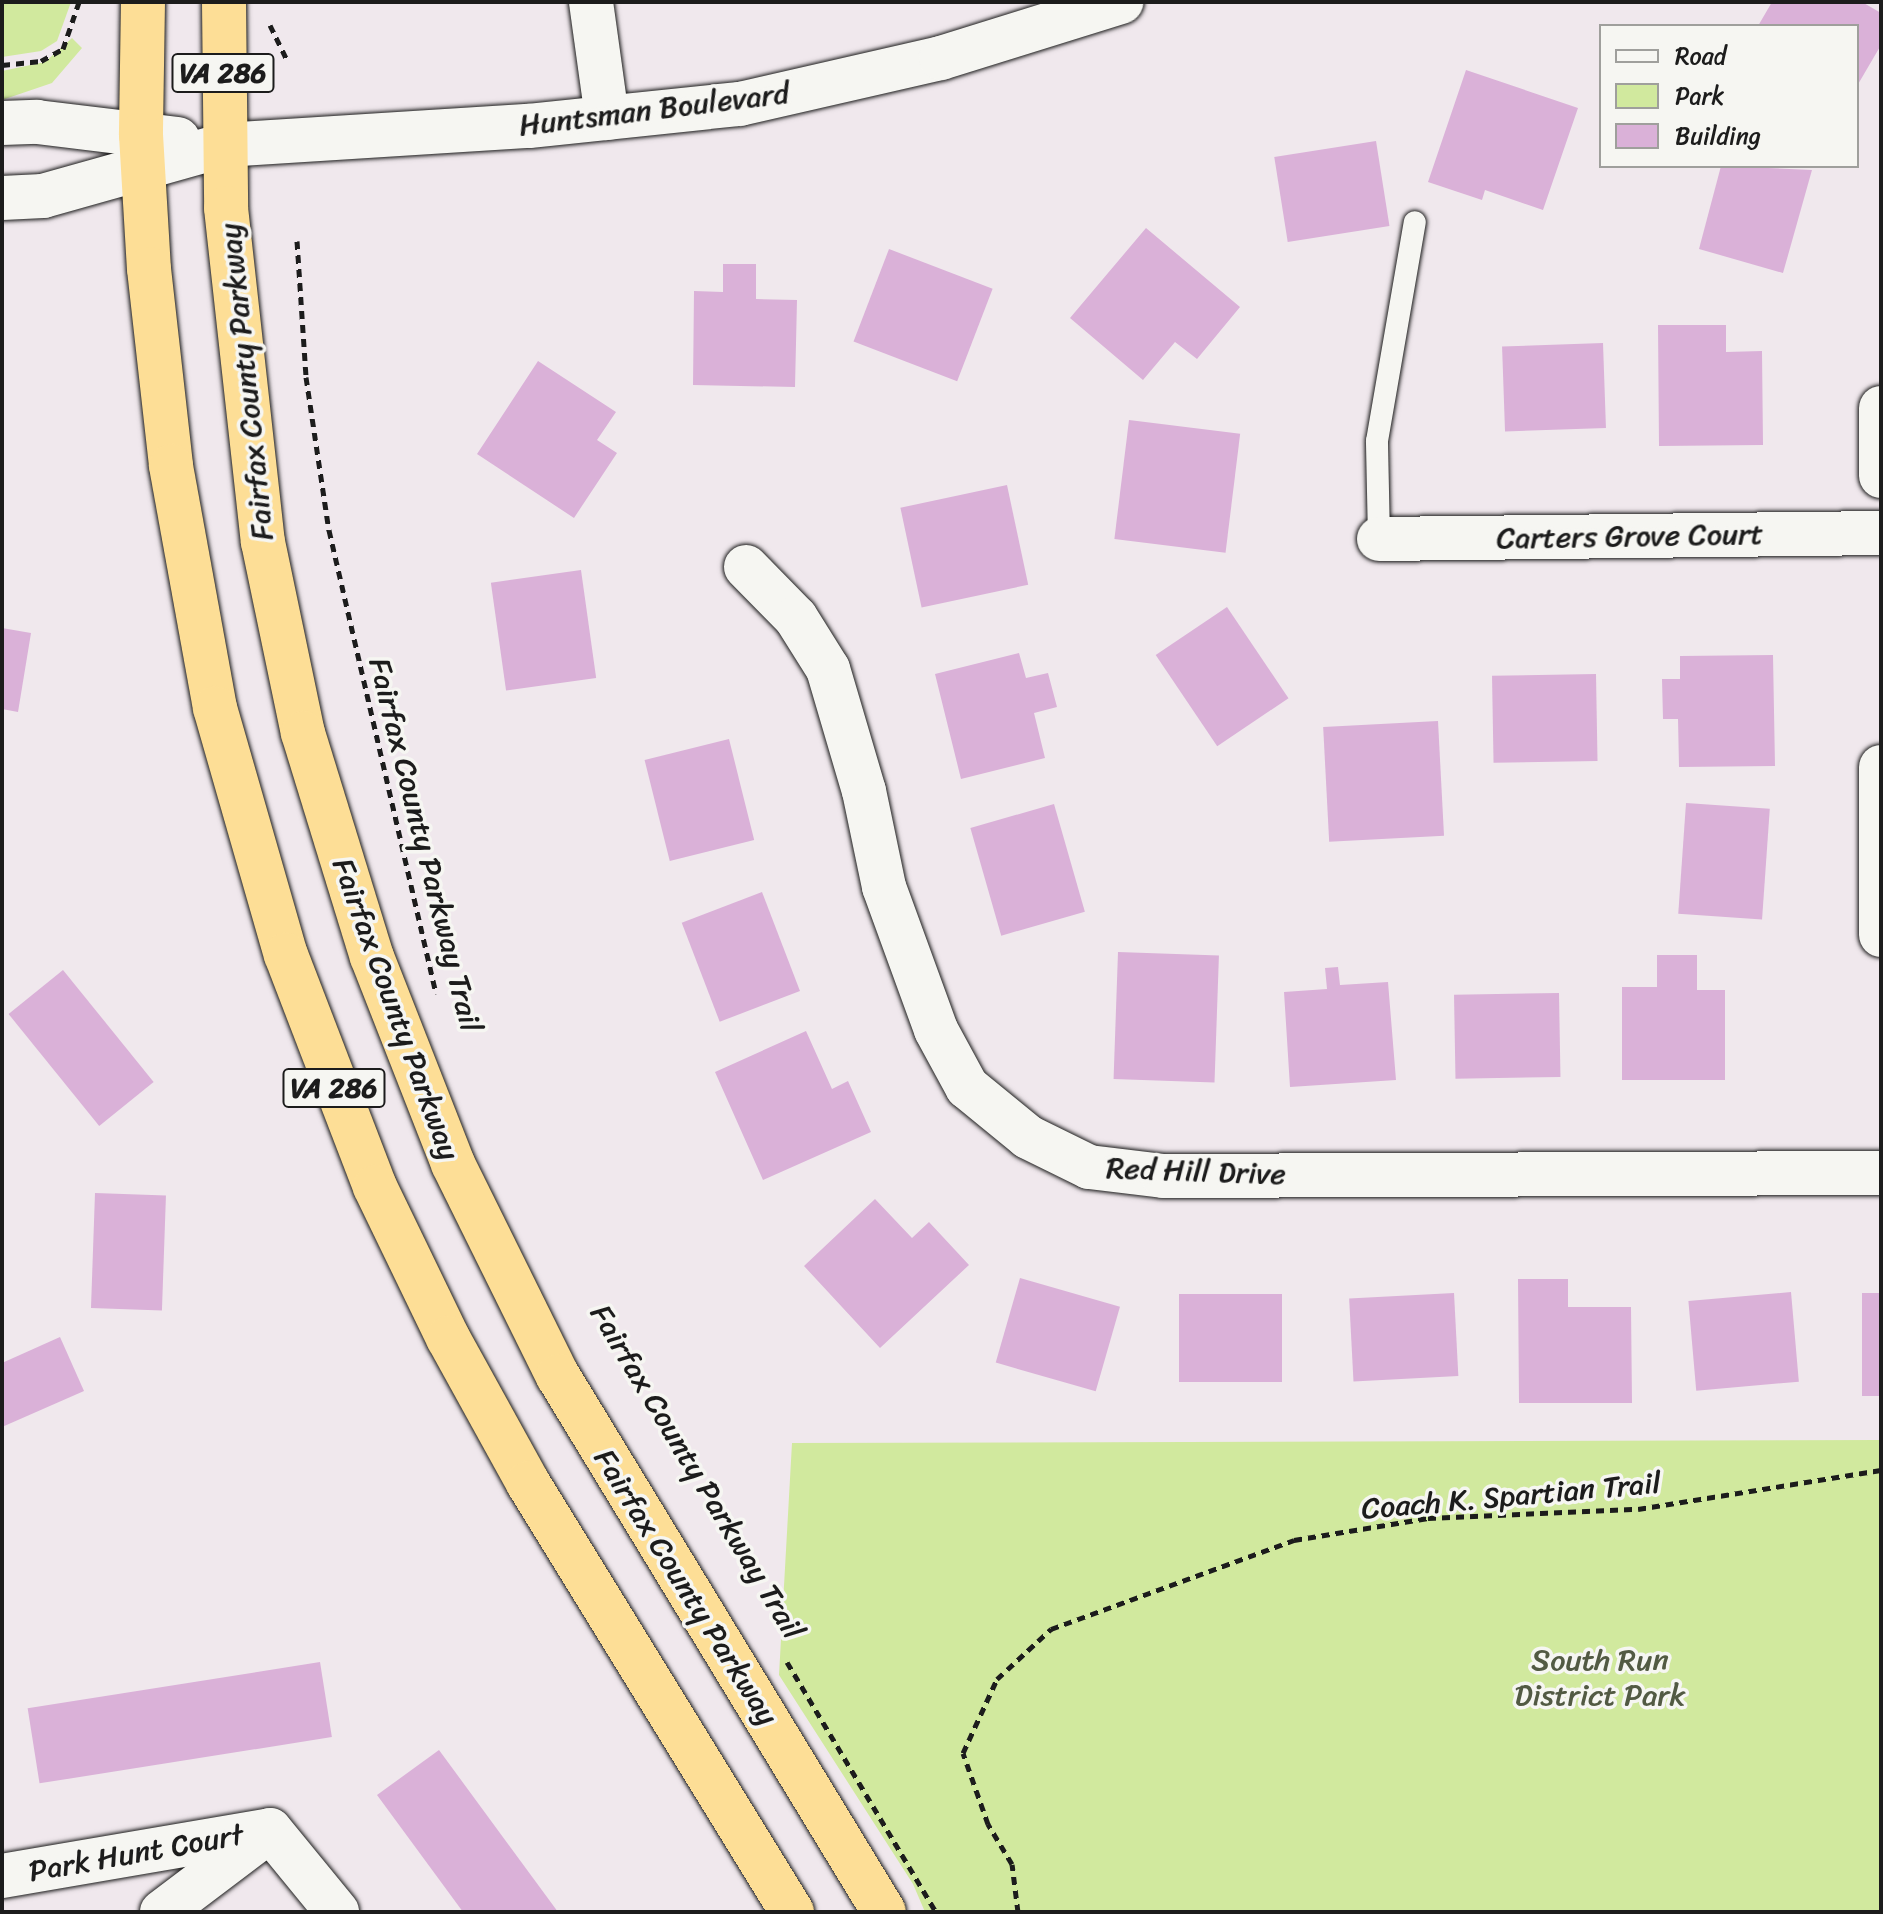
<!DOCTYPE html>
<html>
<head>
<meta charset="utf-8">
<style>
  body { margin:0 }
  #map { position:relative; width:1883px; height:1914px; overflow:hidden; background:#f0e8ed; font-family:Sriracha,sans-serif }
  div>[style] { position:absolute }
  .green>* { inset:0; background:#d1e99e }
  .building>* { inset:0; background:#dab1d8; transform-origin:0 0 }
  .path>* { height:5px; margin-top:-2.5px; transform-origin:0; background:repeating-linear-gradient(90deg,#1c1c1c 0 8px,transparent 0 14px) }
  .roads { filter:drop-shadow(0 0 2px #1c1c1c) drop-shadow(0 0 2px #1c1c1c) }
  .service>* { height:22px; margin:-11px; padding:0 11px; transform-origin:11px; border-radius:11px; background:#f6f6f2 }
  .minor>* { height:44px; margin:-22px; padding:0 22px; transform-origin:22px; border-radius:22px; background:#f6f6f2 }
  .tertiary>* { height:44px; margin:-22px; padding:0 22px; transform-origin:22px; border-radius:22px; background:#f6f6f2 }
  .trunk>* { height:44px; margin:-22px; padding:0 22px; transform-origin:22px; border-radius:22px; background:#fdde96 }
  span { translate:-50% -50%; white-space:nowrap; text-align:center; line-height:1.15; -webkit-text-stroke:7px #f6f6f2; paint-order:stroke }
  .shield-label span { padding:2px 6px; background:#f6f6f2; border:2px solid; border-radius:6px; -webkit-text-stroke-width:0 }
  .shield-label { font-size:28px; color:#1c1c1c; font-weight:700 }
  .street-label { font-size:30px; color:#1c1c1c }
  .park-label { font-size:30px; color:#525a43 }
  .frame { position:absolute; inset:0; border:4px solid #1c1c1c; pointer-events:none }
  .legend { position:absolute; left:1599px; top:24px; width:260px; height:144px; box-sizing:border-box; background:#f6f6f2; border:2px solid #9f9f9c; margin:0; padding:10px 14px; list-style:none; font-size:24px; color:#1c1c1c }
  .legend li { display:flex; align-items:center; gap:16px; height:40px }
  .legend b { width:40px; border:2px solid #9f9f9c }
</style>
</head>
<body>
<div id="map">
  <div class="green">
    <div style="clip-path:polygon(2px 2px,71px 2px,57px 41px,41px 51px,2px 57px)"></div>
    <div style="clip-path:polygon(72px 38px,82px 48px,52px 83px,2px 100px,2px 71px,45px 62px)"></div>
    <div style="clip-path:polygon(1881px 1440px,1881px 1912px,925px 1912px,913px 1884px,779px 1675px,792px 1443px)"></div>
  </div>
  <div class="building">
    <div style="clip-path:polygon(1772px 2px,1862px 2px,1881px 13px,1881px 45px,1857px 86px,1857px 26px,1758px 26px)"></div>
    <div style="clip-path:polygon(1466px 70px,1578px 108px,1543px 210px,1485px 190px,1482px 200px,1428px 182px)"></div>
    <div style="left:1376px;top:141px;width:86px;height:103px;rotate:81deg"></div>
    <div style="clip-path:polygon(1721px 166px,1812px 170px,1783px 273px,1699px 249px)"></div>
    <div style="clip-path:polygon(1146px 228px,1240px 307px,1197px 359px,1175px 342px,1143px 380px,1070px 318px)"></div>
    <div style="left:889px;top:249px;width:111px;height:99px;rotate:21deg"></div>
    <div style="clip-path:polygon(723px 264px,756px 264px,756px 299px,797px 300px,795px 387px,693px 385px,694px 291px,723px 292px)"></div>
    <div style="clip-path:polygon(1658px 325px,1726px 325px,1726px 352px,1762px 351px,1763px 445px,1659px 446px)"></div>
    <div style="left:1603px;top:343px;width:85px;height:101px;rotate:88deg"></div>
    <div style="clip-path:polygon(538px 361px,616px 412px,597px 440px,617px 453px,574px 518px,477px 454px)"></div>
    <div style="left:1129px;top:420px;width:112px;height:120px;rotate:7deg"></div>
    <div style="left:1007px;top:485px;width:102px;height:109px;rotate:78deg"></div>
    <div style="left:581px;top:570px;width:109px;height:91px;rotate:82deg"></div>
    <div style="left:1227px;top:607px;width:110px;height:86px;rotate:56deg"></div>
    <div style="clip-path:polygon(2px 628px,31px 633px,18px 712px,2px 709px)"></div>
    <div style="clip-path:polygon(1019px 653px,1026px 678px,1048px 673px,1057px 707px,1034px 713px,1045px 758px,961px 779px,935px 674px)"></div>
    <div style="clip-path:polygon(1773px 655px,1775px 766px,1679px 767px,1678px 719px,1663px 719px,1662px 679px,1680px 679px,1680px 656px)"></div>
    <div style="left:1596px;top:674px;width:87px;height:104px;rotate:89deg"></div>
    <div style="left:1438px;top:721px;width:115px;height:115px;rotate:87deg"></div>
    <div style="left:729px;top:739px;width:104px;height:87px;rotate:76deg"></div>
    <div style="left:1686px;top:803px;width:84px;height:111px;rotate:4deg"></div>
    <div style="left:1054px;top:804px;width:112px;height:87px;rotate:74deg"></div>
    <div style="left:762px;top:892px;width:106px;height:86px;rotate:69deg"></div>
    <div style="left:1118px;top:952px;width:101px;height:127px;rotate:2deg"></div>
    <div style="clip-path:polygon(1657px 955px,1697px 955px,1697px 990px,1725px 990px,1725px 1080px,1622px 1080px,1622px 987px,1657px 987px)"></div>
    <div style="clip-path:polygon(1338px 967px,1340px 985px,1388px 982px,1396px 1080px,1290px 1087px,1284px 992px,1327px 989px,1325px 968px)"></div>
    <div style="left:63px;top:970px;width:144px;height:70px;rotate:51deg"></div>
    <div style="left:1559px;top:993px;width:84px;height:105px;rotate:89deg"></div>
    <div style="clip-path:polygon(806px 1031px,832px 1089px,848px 1081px,871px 1132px,763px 1180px,715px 1072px)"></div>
    <div style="left:95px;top:1193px;width:71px;height:115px;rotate:2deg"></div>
    <div style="clip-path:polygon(875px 1199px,912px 1238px,929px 1222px,969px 1265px,880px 1348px,804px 1266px)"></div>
    <div style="left:1020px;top:1278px;width:104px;height:88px;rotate:16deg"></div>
    <div style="clip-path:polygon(1518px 1279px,1568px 1279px,1568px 1307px,1631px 1307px,1632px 1403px,1519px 1403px)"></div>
    <div style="left:1791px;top:1292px;width:90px;height:103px;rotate:85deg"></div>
    <div style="left:1454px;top:1293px;width:83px;height:105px;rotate:87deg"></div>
    <div style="left:1862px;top:1293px;width:19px;height:103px"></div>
    <div style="left:1282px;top:1294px;width:88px;height:103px;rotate:90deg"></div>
    <div style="clip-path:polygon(60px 1337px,84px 1391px,2px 1427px,2px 1363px)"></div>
    <div style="left:320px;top:1662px;width:76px;height:296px;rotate:81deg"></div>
    <div style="clip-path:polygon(439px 1750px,558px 1912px,463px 1912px,377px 1795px)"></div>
  </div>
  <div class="path">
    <div style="left:270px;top:25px;width:39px;rotate:64deg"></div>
    <div style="left:2px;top:65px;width:39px;rotate:-6deg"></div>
    <div style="left:41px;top:61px;width:25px;rotate:-29deg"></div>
    <div style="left:63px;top:49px;width:50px;rotate:-71.2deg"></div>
    <div style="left:297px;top:241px;width:136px;rotate:86.2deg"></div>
    <div style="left:306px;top:377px;width:155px;rotate:81.5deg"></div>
    <div style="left:329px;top:530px;width:476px;rotate:77deg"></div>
    <div style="left:787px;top:1662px;width:291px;rotate:59.2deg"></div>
    <div style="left:1018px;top:1912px;width:48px;rotate:-97.1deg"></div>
    <div style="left:1012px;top:1864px;width:47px;rotate:-121deg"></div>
    <div style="left:988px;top:1824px;width:75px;rotate:-109.4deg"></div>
    <div style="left:963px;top:1753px;width:81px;rotate:-65.3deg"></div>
    <div style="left:997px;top:1679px;width:74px;rotate:-42.8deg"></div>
    <div style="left:1051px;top:1629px;width:259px;rotate:-20.1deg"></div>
    <div style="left:1294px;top:1540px;width:136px;rotate:-9.3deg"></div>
    <div style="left:1428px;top:1518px;width:210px;rotate:-2.5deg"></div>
    <div style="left:1638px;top:1509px;width:246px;rotate:-9.1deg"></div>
  </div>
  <div class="roads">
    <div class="service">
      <div style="left:1379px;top:539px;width:98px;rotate:-91.2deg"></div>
      <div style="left:1377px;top:441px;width:222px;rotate:-80.2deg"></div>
    </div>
    <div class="minor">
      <div style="left:591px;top:2px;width:117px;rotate:82.1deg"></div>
      <div style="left:224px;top:145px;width:306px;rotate:-3.6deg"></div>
      <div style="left:529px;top:126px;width:212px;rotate:-6deg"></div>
      <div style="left:740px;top:104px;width:206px;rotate:-12.9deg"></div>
      <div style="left:941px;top:58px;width:189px;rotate:-17.3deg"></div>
      <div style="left:1881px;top:408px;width:68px;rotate:90deg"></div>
      <div style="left:1379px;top:539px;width:502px;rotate:-0.68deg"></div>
      <div style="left:746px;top:567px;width:71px;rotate:45.6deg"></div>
      <div style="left:796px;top:618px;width:60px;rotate:57.9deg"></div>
      <div style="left:828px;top:669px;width:127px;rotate:73.6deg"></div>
      <div style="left:864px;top:791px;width:98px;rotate:78.2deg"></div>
      <div style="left:884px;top:887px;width:152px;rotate:70deg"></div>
      <div style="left:936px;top:1030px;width:65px;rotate:61.5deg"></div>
      <div style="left:967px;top:1087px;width:79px;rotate:39.3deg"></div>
      <div style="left:1028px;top:1137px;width:68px;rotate:26.2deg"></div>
      <div style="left:1089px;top:1167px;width:75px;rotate:6.9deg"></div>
      <div style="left:1163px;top:1176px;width:718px;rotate:-0.24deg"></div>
      <div style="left:1881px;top:767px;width:168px;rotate:90deg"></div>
      <div style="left:270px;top:1830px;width:106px;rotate:50.7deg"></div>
      <div style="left:2px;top:1876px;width:272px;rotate:-9.7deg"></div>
      <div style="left:162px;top:1912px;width:129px;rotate:-37.1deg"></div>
    </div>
    <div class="tertiary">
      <div style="left:2px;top:123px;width:35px;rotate:-2deg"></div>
      <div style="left:37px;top:122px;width:142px;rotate:6.9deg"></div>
      <div style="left:2px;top:198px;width:41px;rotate:-2.8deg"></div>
      <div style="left:43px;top:196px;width:188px;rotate:-15.7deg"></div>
    </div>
    <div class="trunk">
      <div style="left:143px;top:2px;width:133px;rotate:90.9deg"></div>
      <div style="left:141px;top:135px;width:134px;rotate:86.6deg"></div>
      <div style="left:149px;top:269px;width:198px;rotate:83.6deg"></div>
      <div style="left:171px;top:466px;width:246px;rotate:79.7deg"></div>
      <div style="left:215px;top:708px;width:257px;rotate:74deg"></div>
      <div style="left:286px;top:955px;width:248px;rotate:69deg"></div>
      <div style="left:375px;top:1187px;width:168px;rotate:64.2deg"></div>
      <div style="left:448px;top:1338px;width:166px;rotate:61.1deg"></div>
      <div style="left:528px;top:1483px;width:504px;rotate:58.39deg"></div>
      <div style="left:224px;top:2px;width:206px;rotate:89.4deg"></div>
      <div style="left:226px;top:208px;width:336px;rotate:83.7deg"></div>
      <div style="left:263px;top:542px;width:195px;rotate:78.2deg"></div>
      <div style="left:303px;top:733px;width:234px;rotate:72.9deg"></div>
      <div style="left:372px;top:957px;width:222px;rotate:68.6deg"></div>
      <div style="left:453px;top:1164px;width:237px;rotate:63.7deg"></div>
      <div style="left:558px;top:1376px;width:627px;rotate:58.69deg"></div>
    </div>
  </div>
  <div class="shield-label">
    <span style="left:223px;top:73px">VA 286</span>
    <span style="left:334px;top:1088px">VA 286</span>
  </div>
  <div class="street-label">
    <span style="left:654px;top:109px;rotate:-7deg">Huntsman Boulevard</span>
    <span style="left:246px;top:382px;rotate:-96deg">Fairfax County Parkway</span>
    <span style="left:1630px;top:536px;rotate:-1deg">Carters Grove Court</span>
    <span style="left:425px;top:845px;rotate:76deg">Fairfax County Parkway Trail</span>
    <span style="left:396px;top:1009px;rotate:70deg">Fairfax County Parkway</span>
    <span style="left:1196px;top:1171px;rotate:2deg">Red Hill Drive</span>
    <span style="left:697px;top:1472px;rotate:59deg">Fairfax County Parkway Trail</span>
    <span style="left:1511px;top:1496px;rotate:-5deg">Coach K. Spartian Trail</span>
    <span style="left:686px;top:1587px;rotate:58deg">Fairfax County Parkway</span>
    <span style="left:136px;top:1853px;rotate:-10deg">Park Hunt Court</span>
  </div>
  <div class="park-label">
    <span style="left:1600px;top:1677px">South Run<br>District Park</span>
  </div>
  <div class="frame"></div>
  <ul class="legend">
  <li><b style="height:10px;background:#f6f6f2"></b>Road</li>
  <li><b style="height:22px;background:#d1e99e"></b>Park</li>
  <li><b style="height:22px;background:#dab1d8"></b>Building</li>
  </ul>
</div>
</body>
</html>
